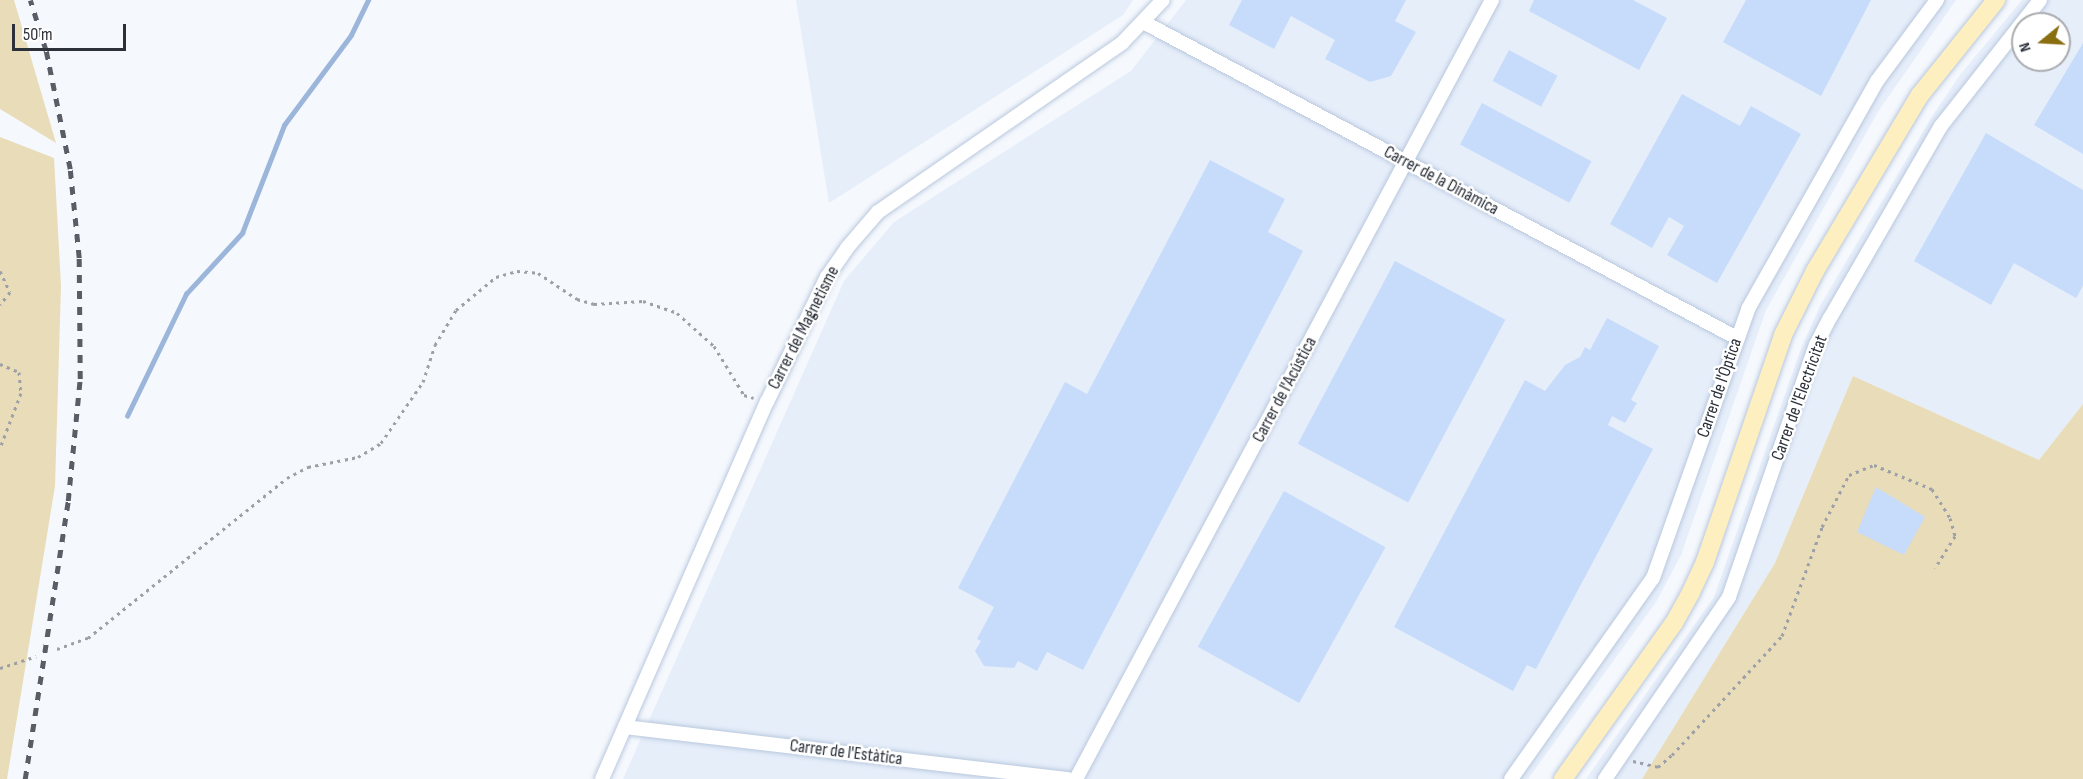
<!DOCTYPE html>
<html>
<head>
<meta charset="utf-8">
<style>
  body { margin:0 }
  #map { position:relative; width:2083px; height:779px; overflow:hidden; background:#f5f8fd; font-family:"Sofia Sans Condensed",sans-serif }
  div>[style] { position:absolute }
  .built>* { inset:0; background:#e6eefa }
  .green>* { inset:0; background:#e8dcb9 }
  .stream>* { height:4.5px; margin:-2.25px; padding:0 2.25px; transform-origin:2.25px; border-radius:2.25px; background:#9cb6db }
  .building>* { inset:0; background:#c7dcfb; transform-origin:0 0 }
  .path>* { height:3px; margin-top:-1.5px; transform-origin:0; background:repeating-linear-gradient(90deg,#9da1a7 0 3px,transparent 0 7.5px) }
  .roads { filter:drop-shadow(0 0 2px #b9c8de) drop-shadow(0 0 2px #b9c8de) }
  .street>* { height:14px; margin:-7px; padding:0 7px; transform-origin:7px; border-radius:7px; background:#fff }
  .secondary>* { height:18px; margin:-9px; padding:0 9px; transform-origin:9px; border-radius:9px; background:#fdefc0 }
  .rail>* { height:4.5px; margin-top:-2.25px; transform-origin:0; background:repeating-linear-gradient(90deg,#595d65 0 8px,transparent 0 16px) }
  span { translate:-50% -50%; white-space:nowrap; text-align:center; line-height:1.15; -webkit-text-stroke:5px #fff; paint-order:stroke }
  .street-label { font-size:18px; color:#2b3039 }
  .north { position:absolute; left:2011px; top:12px; width:60px; height:60px; box-sizing:border-box; background:#fff; border:2px solid #aaacb0; border-radius:50%; rotate:252deg; font-size:16px; font-weight:700; line-height:24px; text-align:center; color:#2b3039 }
  .north::after { content:''; display:block; margin:auto; width:21px; height:27px; background:#8a6f10; clip-path:polygon(50% 0,100% 100%,50% 72%,0 100%) }
  .scale { position:absolute; left:12px; top:24px; width:114px; height:27px; box-sizing:border-box; border:3px solid #2b3039; border-top:0; padding-left:8px; font-size:18px; line-height:21px; white-space:nowrap; color:#2b3039; -webkit-text-stroke:4px #fff; paint-order:stroke }
</style>
</head>
<body>
<div id="map">
  <div class="built">
    <div style="clip-path:polygon(796px 0,1133px 0,1123px 15px,829px 203px)"></div>
    <div style="clip-path:polygon(1186px 0,1956px 0,1879px 110px,1766px 310px,1681px 555px,1656px 602px,1528px 779px,623px 779px,844px 281px,894px 222px,1131px 71px)"></div>
    <div style="clip-path:polygon(evenodd,2022px 0,2083px 0,2083px 404px,2039px 460px,1853px 376px,1775px 563px,1642px 779px,1586px 779px,1714px 597px,1802px 346px,1821px 304px,1933px 115px,1960px 75px,2022px 0,2023px 24px,2059px 24px,2059px 60px,2023px 60px,2023px 24px)"></div>
  </div>
  <div class="green">
    <div style="clip-path:polygon(0 0,14px 0,56px 143px,0 109px)"></div>
    <div style="clip-path:polygon(0 137px,54px 158px,61px 286px,55px 486px,7px 779px,0 779px)"></div>
    <div style="clip-path:polygon(1853px 376px,2039px 460px,2083px 404px,2083px 779px,1642px 779px,1775px 563px)"></div>
  </div>
  <div class="stream">
    <div style="left:127px;top:416px;width:136px;rotate:-64.2deg"></div>
    <div style="left:186px;top:294px;width:83px;rotate:-47.4deg"></div>
    <div style="left:242px;top:233px;width:116px;rotate:-68.7deg"></div>
    <div style="left:284px;top:125px;width:112px;rotate:-53.3deg"></div>
    <div style="left:351px;top:35px;width:39px;rotate:-64deg"></div>
  </div>
  <div class="building">
    <div style="clip-path:polygon(1242px 0,1406px 0,1395px 21px,1416px 32px,1391px 76px,1370px 82px,1325px 59px,1335px 40px,1291px 16px,1274px 49px,1229px 25px)"></div>
    <div style="clip-path:polygon(1534px 0,1633px 0,1667px 18px,1639px 70px,1529px 11px)"></div>
    <div style="clip-path:polygon(1746px 0,1871px 0,1821px 96px,1723px 42px)"></div>
    <div style="clip-path:polygon(2083px 43px,2083px 154px,2034px 125px)"></div>
    <div style="left:1509px;top:50px;width:55px;height:35px;rotate:28deg"></div>
    <div style="clip-path:polygon(1682px 94px,1740px 126px,1751px 106px,1801px 134px,1717px 283px,1667px 255px,1684px 226px,1669px 217px,1652px 248px,1610px 224px)"></div>
    <div style="left:1482px;top:103px;width:124px;height:47px;rotate:28deg"></div>
    <div style="clip-path:polygon(1986px 133px,2083px 190px,2083px 286px,2076px 298px,2014px 263px,1991px 305px,1914px 261px)"></div>
    <div style="clip-path:polygon(1210px 160px,1285px 199px,1268px 232px,1303px 251px,1083px 670px,1047px 652px,1037px 671px,1018px 661px,1014px 668px,984px 666px,975px 651px,981px 641px,977px 639px,994px 607px,958px 588px,1065px 382px,1087px 394px)"></div>
    <div style="left:1395px;top:261px;width:125px;height:207px;rotate:28deg"></div>
    <div style="clip-path:polygon(1607px 318px,1659px 346px,1631px 400px,1637px 403px,1625px 423px,1612px 416px,1608px 425px,1653px 449px,1536px 669px,1527px 665px,1513px 691px,1394px 627px,1525px 380px,1545px 391px,1565px 365px,1580px 357px,1585px 347px,1590px 350px)"></div>
    <div style="clip-path:polygon(1876px 487px,1925px 517px,1904px 555px,1857px 532px)"></div>
    <div style="left:1284px;top:491px;width:116px;height:178px;rotate:29deg"></div>
  </div>
  <div class="path">
    <div style="left:0;top:271px;width:23px;rotate:65deg"></div>
    <div style="left:10px;top:292px;width:16px;rotate:128deg"></div>
    <div style="left:0;top:364px;width:21px;rotate:23deg"></div>
    <div style="left:19px;top:372px;width:21px;rotate:85deg"></div>
    <div style="left:21px;top:393px;width:59px;rotate:110.9deg"></div>
    <div style="left:57px;top:649px;width:33px;rotate:-20deg"></div>
    <div style="left:88px;top:638px;width:255px;rotate:-38.8deg"></div>
    <div style="left:287px;top:478px;width:24px;rotate:-28deg"></div>
    <div style="left:308px;top:467px;width:51px;rotate:-11.3deg"></div>
    <div style="left:358px;top:457px;width:27px;rotate:-31deg"></div>
    <div style="left:381px;top:443px;width:74px;rotate:-55.5deg"></div>
    <div style="left:423px;top:382px;width:39px;rotate:-72deg"></div>
    <div style="left:435px;top:345px;width:41px;rotate:-59deg"></div>
    <div style="left:456px;top:310px;width:52px;rotate:-39.5deg"></div>
    <div style="left:496px;top:277px;width:22px;rotate:-16deg"></div>
    <div style="left:517px;top:271px;width:21px;rotate:5deg"></div>
    <div style="left:538px;top:273px;width:47px;rotate:33.7deg"></div>
    <div style="left:577px;top:299px;width:18px;rotate:16deg"></div>
    <div style="left:594px;top:304px;width:49px;rotate:-3.5deg"></div>
    <div style="left:643px;top:301px;width:36px;rotate:19deg"></div>
    <div style="left:677px;top:313px;width:50px;rotate:41.7deg"></div>
    <div style="left:714px;top:346px;width:57px;rotate:58.5deg"></div>
    <div style="left:744px;top:395px;width:10px;rotate:17deg"></div>
    <div style="left:0;top:668px;width:38px;rotate:-18deg"></div>
    <div style="left:1633px;top:761px;width:26px;rotate:13deg"></div>
    <div style="left:1658px;top:767px;width:18px;rotate:-41deg"></div>
    <div style="left:1672px;top:755px;width:162px;rotate:-47.3deg"></div>
    <div style="left:1782px;top:636px;width:116px;rotate:-69.8deg"></div>
    <div style="left:1822px;top:527px;width:59px;rotate:-62.6deg"></div>
    <div style="left:1849px;top:475px;width:27px;rotate:-22deg"></div>
    <div style="left:1874px;top:465px;width:63px;rotate:22.5deg"></div>
    <div style="left:1932px;top:489px;width:34px;rotate:58deg"></div>
    <div style="left:1950px;top:518px;width:19px;rotate:74deg"></div>
    <div style="left:1955px;top:536px;width:38px;rotate:122deg"></div>
  </div>
  <div class="roads">
    <div class="street">
      <div style="left:1145px;top:23px;width:671px;rotate:28.02deg"></div>
      <div style="left:625px;top:727px;width:446px;rotate:6.7deg"></div>
      <div style="left:602px;top:779px;width:412px;rotate:-66.4deg"></div>
      <div style="left:767px;top:402px;width:139px;rotate:-64.4deg"></div>
      <div style="left:827px;top:277px;width:35px;rotate:-55deg"></div>
      <div style="left:847px;top:248px;width:48px;rotate:-49.3deg"></div>
      <div style="left:878px;top:212px;width:297px;rotate:-34.7deg"></div>
      <div style="left:1122px;top:43px;width:59px;rotate:-46.4deg"></div>
      <div style="left:1076px;top:779px;width:883px;rotate:-61.9deg"></div>
      <div style="left:1511px;top:779px;width:246px;rotate:-54.8deg"></div>
      <div style="left:1653px;top:578px;width:285px;rotate:-70.5deg"></div>
      <div style="left:1748px;top:309px;width:262px;rotate:-60.5deg"></div>
      <div style="left:1877px;top:81px;width:101px;rotate:-53.5deg"></div>
      <div style="left:1605px;top:779px;width:220px;rotate:-55.7deg"></div>
      <div style="left:1729px;top:597px;width:267px;rotate:-71deg"></div>
      <div style="left:1816px;top:345px;width:30px;rotate:-63deg"></div>
      <div style="left:1830px;top:318px;width:222px;rotate:-60deg"></div>
      <div style="left:1941px;top:126px;width:160px;rotate:-51.8deg"></div>
    </div>
    <div class="secondary">
      <div style="left:1563px;top:779px;width:191px;rotate:-54.6deg"></div>
      <div style="left:1674px;top:623px;width:35px;rotate:-61deg"></div>
      <div style="left:1691px;top:592px;width:33px;rotate:-65deg"></div>
      <div style="left:1705px;top:562px;width:240px;rotate:-71deg"></div>
      <div style="left:1783px;top:335px;width:72px;rotate:-63.4deg"></div>
      <div style="left:1815px;top:271px;width:205px;rotate:-59.2deg"></div>
      <div style="left:1920px;top:95px;width:122px;rotate:-51.3deg"></div>
    </div>
  </div>
  <div class="rail">
    <div style="left:25px;top:779px;width:281px;rotate:-81.2deg"></div>
    <div style="left:68px;top:501px;width:123px;rotate:-84.4deg"></div>
    <div style="left:80px;top:379px;width:121px;rotate:-90.5deg"></div>
    <div style="left:79px;top:258px;width:89px;rotate:-95.8deg"></div>
    <div style="left:70px;top:169px;width:120px;rotate:-101.5deg"></div>
    <div style="left:46px;top:51px;width:53px;rotate:-107.4deg"></div>
  </div>
  <div class="street-label">
    <span style="left:1441px;top:181px;rotate:28deg">Carrer de la Dinàmica</span>
    <span style="left:804px;top:328px;rotate:-63deg">Carrer del Magnetisme</span>
    <span style="left:1720px;top:388px;rotate:-71deg">Carrer de l'Òptica</span>
    <span style="left:1285px;top:390px;rotate:-62deg">Carrer de l'Acústica</span>
    <span style="left:1800px;top:398px;rotate:-70deg">Carrer de l'Electricitat</span>
    <span style="left:846px;top:753px;rotate:7deg">Carrer de l'Estàtica</span>
  </div>
  <div class="north">N</div>
  <div class="scale">50 m</div>
</div>
</body>
</html>
